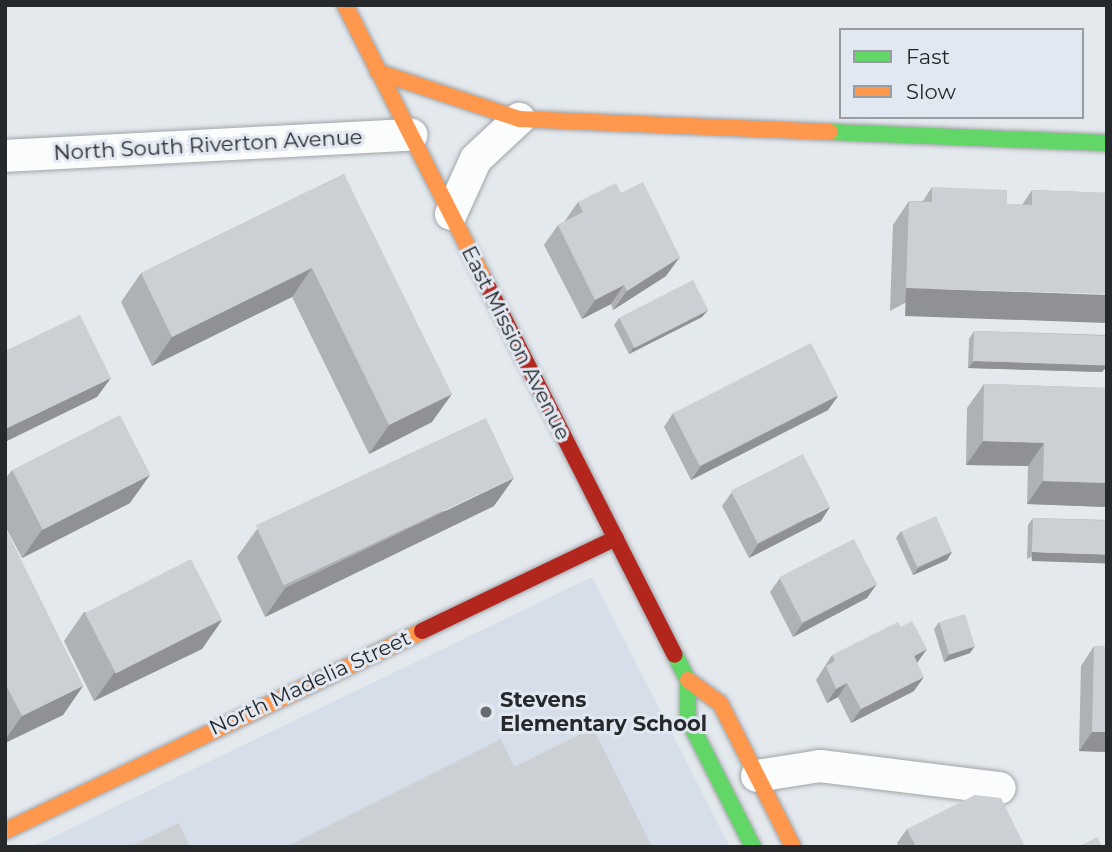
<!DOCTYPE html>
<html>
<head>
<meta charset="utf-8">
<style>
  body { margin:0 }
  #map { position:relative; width:1112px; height:852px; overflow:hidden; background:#e4e9ee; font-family:Montserrat,sans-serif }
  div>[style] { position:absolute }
  .built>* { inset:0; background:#d6dee9 }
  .roads { filter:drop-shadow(0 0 2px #a1a4a8) drop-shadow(0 0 2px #a1a4a8) }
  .street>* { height:32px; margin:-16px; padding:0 16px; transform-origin:16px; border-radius:16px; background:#fbfcfc }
  .fast>* { height:16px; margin:-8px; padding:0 8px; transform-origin:8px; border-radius:8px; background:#63d668 }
  .slow>* { height:16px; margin:-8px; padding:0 8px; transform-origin:8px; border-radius:8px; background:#ff974d }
  .jam>* { height:16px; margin:-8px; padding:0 8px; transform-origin:8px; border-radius:8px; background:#b3261e }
  .wall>* { inset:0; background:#afb2b5 }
  .shaded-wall>* { inset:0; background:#8f9194; transform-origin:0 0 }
  .building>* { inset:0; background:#cccfd3; transform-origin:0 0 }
  .dots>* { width:19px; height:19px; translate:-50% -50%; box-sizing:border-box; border:4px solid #e1e8f1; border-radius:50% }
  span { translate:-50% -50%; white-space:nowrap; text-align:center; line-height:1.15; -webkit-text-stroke:6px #e1e8f1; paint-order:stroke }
  .street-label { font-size:21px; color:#26292c }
  .poi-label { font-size:21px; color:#26292c; font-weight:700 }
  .left { translate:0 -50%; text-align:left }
  .frame { position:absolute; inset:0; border:7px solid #26292c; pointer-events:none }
  .legend { position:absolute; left:839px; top:28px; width:245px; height:91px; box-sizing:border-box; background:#e1e8f1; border:2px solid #969ca2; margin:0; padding:9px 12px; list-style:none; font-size:21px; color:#26292c }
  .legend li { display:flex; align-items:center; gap:14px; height:35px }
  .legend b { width:35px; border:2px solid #969ca2 }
</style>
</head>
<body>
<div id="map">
  <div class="built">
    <div style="clip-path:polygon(592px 577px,730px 847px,32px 847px)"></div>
  </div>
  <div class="roads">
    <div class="street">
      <div style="left:5px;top:156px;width:407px;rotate:-3deg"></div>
      <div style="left:451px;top:214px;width:60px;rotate:-65.6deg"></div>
      <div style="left:476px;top:159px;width:59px;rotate:-42.9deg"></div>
      <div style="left:757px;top:776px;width:64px;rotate:-9deg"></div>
      <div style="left:820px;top:766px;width:181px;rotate:7deg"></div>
    </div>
    <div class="fast">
      <div style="left:830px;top:132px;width:277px;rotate:2.3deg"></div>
      <div style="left:675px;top:655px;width:28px;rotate:63deg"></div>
      <div style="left:688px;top:680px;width:39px;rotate:90deg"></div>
      <div style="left:688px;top:719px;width:144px;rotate:63.1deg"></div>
    </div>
    <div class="slow">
      <div style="left:345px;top:5px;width:309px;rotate:63.1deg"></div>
      <div style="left:378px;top:72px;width:149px;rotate:18.4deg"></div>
      <div style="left:519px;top:119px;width:311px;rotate:2.4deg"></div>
      <div style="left:688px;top:680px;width:39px;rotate:36deg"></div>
      <div style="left:720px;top:703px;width:161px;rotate:63.1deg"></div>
      <div style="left:5px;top:831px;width:462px;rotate:-25.6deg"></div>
    </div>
    <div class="jam">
      <div style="left:485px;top:281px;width:419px;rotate:63.1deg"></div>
      <div style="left:422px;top:631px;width:215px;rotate:-25.6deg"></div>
    </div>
  </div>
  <div class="wall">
    <div style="clip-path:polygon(344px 174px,432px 422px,369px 454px,292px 297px,152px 366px,121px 302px,141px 273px)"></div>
    <div style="clip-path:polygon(932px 187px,1007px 204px,1022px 205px,1032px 190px,1107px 193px,890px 311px,893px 225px,909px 201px,923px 201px)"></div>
    <div style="clip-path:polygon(578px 202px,666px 276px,613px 310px,611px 304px,582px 319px,544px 245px,558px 225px,564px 222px)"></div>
    <div style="clip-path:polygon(708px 310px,702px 317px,629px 354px,614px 325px,619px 318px)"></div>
    <div style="clip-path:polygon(974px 331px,1107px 335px,1107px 366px,1102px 372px,968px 368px,969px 339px)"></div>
    <div style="clip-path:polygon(984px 384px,1107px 388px,1107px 507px,1027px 504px,1028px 466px,966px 465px,967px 408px)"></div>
    <div style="clip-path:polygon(838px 396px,828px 410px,691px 480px,664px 427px,673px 413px)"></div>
    <div style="clip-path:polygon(12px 470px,130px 503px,22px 558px,5px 526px,5px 479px)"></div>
    <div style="clip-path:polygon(732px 492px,821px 521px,749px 558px,722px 506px)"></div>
    <div style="clip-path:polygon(494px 506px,265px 617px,237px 557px,257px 529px)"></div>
    <div style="clip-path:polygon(1033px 518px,1107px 520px,1027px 559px,1028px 525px)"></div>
    <div style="clip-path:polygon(5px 528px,83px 686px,63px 715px,5px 743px)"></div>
    <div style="clip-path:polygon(901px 531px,952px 552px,947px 560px,913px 575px,896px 538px)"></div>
    <div style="clip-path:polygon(780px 578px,867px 598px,793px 637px,770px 592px)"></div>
    <div style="clip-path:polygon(84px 612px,222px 620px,202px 649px,94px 701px,64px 641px)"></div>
    <div style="clip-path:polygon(939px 622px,970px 653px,944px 662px,934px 629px)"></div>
    <div style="clip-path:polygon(1094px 646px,1107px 647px,1107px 752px,1079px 751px,1081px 666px)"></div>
    <div style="clip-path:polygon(832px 655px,917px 663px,914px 691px,851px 723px,838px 697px,827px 703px,816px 680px)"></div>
    <div style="clip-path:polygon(907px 829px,1025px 847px,899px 847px,897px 843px)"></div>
  </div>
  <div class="shaded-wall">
    <div style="clip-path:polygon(680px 257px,666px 276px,613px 310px,627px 291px)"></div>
    <div style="clip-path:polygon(312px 268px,292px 297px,152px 366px,172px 337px)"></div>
    <div style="clip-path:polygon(624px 285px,611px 304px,582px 319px,595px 300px)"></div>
    <div style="left:906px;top:288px;width:201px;height:28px;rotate:2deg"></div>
    <div style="clip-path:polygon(708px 310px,702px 317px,629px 354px,634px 347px)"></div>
    <div style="clip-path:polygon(974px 361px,1107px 365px,1107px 366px,1102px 372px,968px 368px)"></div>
    <div style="clip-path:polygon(111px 378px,97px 397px,5px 442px,5px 429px)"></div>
    <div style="clip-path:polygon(452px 394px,432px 422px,369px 454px,389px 425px)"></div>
    <div style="clip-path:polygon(838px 396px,828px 410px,691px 480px,701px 466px)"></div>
    <div style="clip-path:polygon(983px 441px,1044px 443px,1028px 466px,966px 465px)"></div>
    <div style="clip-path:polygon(150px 475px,130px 503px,22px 558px,42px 530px)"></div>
    <div style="clip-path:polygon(514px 478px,494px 506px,265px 617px,285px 588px)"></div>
    <div style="clip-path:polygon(1043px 481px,1107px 483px,1107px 507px,1027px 504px)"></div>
    <div style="clip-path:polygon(830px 507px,821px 521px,749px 558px,758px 544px)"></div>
    <div style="clip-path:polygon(952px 552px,947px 560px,913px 575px,918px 568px)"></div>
    <div style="left:1032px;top:552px;width:75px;height:9px;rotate:2deg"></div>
    <div style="clip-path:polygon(877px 584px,867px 598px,793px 637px,803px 623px)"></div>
    <div style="clip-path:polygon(222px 620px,202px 649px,94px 701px,114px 673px)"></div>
    <div style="clip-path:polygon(975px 646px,970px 653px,944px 662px,949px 655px)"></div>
    <div style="clip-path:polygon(927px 649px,917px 663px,914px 656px)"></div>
    <div style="clip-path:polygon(924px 677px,914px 691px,851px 723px,861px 709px)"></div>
    <div style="clip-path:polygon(847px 683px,838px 697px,827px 703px,836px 689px)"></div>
    <div style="clip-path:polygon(83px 686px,63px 715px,5px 743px,5px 740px,22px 716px)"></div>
    <div style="clip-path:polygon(1092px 732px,1107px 732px,1107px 752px,1079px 751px)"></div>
  </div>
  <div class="building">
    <div style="clip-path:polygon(344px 174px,452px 394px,389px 425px,312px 268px,172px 337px,141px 273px)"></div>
    <div style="clip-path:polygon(643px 182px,680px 257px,627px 291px,624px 285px,595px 300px,558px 225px,583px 212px,578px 202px,616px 183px,621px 193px)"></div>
    <div style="clip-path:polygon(932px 187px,1007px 190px,1007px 204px,1032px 205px,1032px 190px,1107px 193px,1107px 294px,906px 288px,909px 201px,932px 202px)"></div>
    <div style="left:693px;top:280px;width:34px;height:83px;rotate:63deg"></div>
    <div style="clip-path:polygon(80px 315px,111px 378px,5px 429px,5px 351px)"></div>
    <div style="left:974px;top:331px;width:133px;height:30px;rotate:2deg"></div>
    <div style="left:811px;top:343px;width:59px;height:155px;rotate:63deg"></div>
    <div style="clip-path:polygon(984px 384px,1107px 388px,1107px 483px,1043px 481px,1044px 443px,983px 441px)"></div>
    <div style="left:120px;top:415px;width:67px;height:121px;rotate:63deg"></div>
    <div style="left:486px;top:418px;width:66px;height:254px;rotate:65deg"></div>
    <div style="left:803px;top:454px;width:59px;height:81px;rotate:63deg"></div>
    <div style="left:936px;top:516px;width:39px;height:38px;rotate:66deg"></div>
    <div style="left:1033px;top:518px;width:74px;height:34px;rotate:2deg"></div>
    <div style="clip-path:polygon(5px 528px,83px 686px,22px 716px,5px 683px)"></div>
    <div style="left:854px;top:539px;width:51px;height:84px;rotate:63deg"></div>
    <div style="left:191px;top:559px;width:68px;height:119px;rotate:63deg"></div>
    <div style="left:965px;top:614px;width:34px;height:27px;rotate:73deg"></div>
    <div style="clip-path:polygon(912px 621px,927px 649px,914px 656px,924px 677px,861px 709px,847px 683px,836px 689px,826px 666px,835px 661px,832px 655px,898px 622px,901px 627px)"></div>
    <div style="clip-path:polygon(1094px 646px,1107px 647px,1107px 732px,1092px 732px)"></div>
    <div style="clip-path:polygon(593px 728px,652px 847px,286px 847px,501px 739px,514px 767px)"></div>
    <div style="clip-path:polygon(975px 795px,1001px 798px,1025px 847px,916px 847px,907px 829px)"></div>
    <div style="clip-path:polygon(179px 823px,190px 847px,129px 847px)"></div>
    <div style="clip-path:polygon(1097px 837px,1102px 847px,1078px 847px)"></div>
  </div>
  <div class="dots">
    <div style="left:486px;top:712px;background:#686c70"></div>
  </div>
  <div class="street-label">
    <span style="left:208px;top:145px;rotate:-3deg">North South Riverton Avenue</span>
    <span style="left:516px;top:343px;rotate:63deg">East Mission Avenue</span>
    <span style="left:310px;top:683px;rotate:-25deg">North Madelia Street</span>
  </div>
  <div class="poi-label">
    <span class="left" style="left:500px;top:712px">Stevens<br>Elementary School</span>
  </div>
  <div class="frame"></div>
  <ul class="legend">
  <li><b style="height:9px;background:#63d668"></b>Fast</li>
  <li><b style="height:9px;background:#ff974d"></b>Slow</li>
  </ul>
</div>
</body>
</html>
